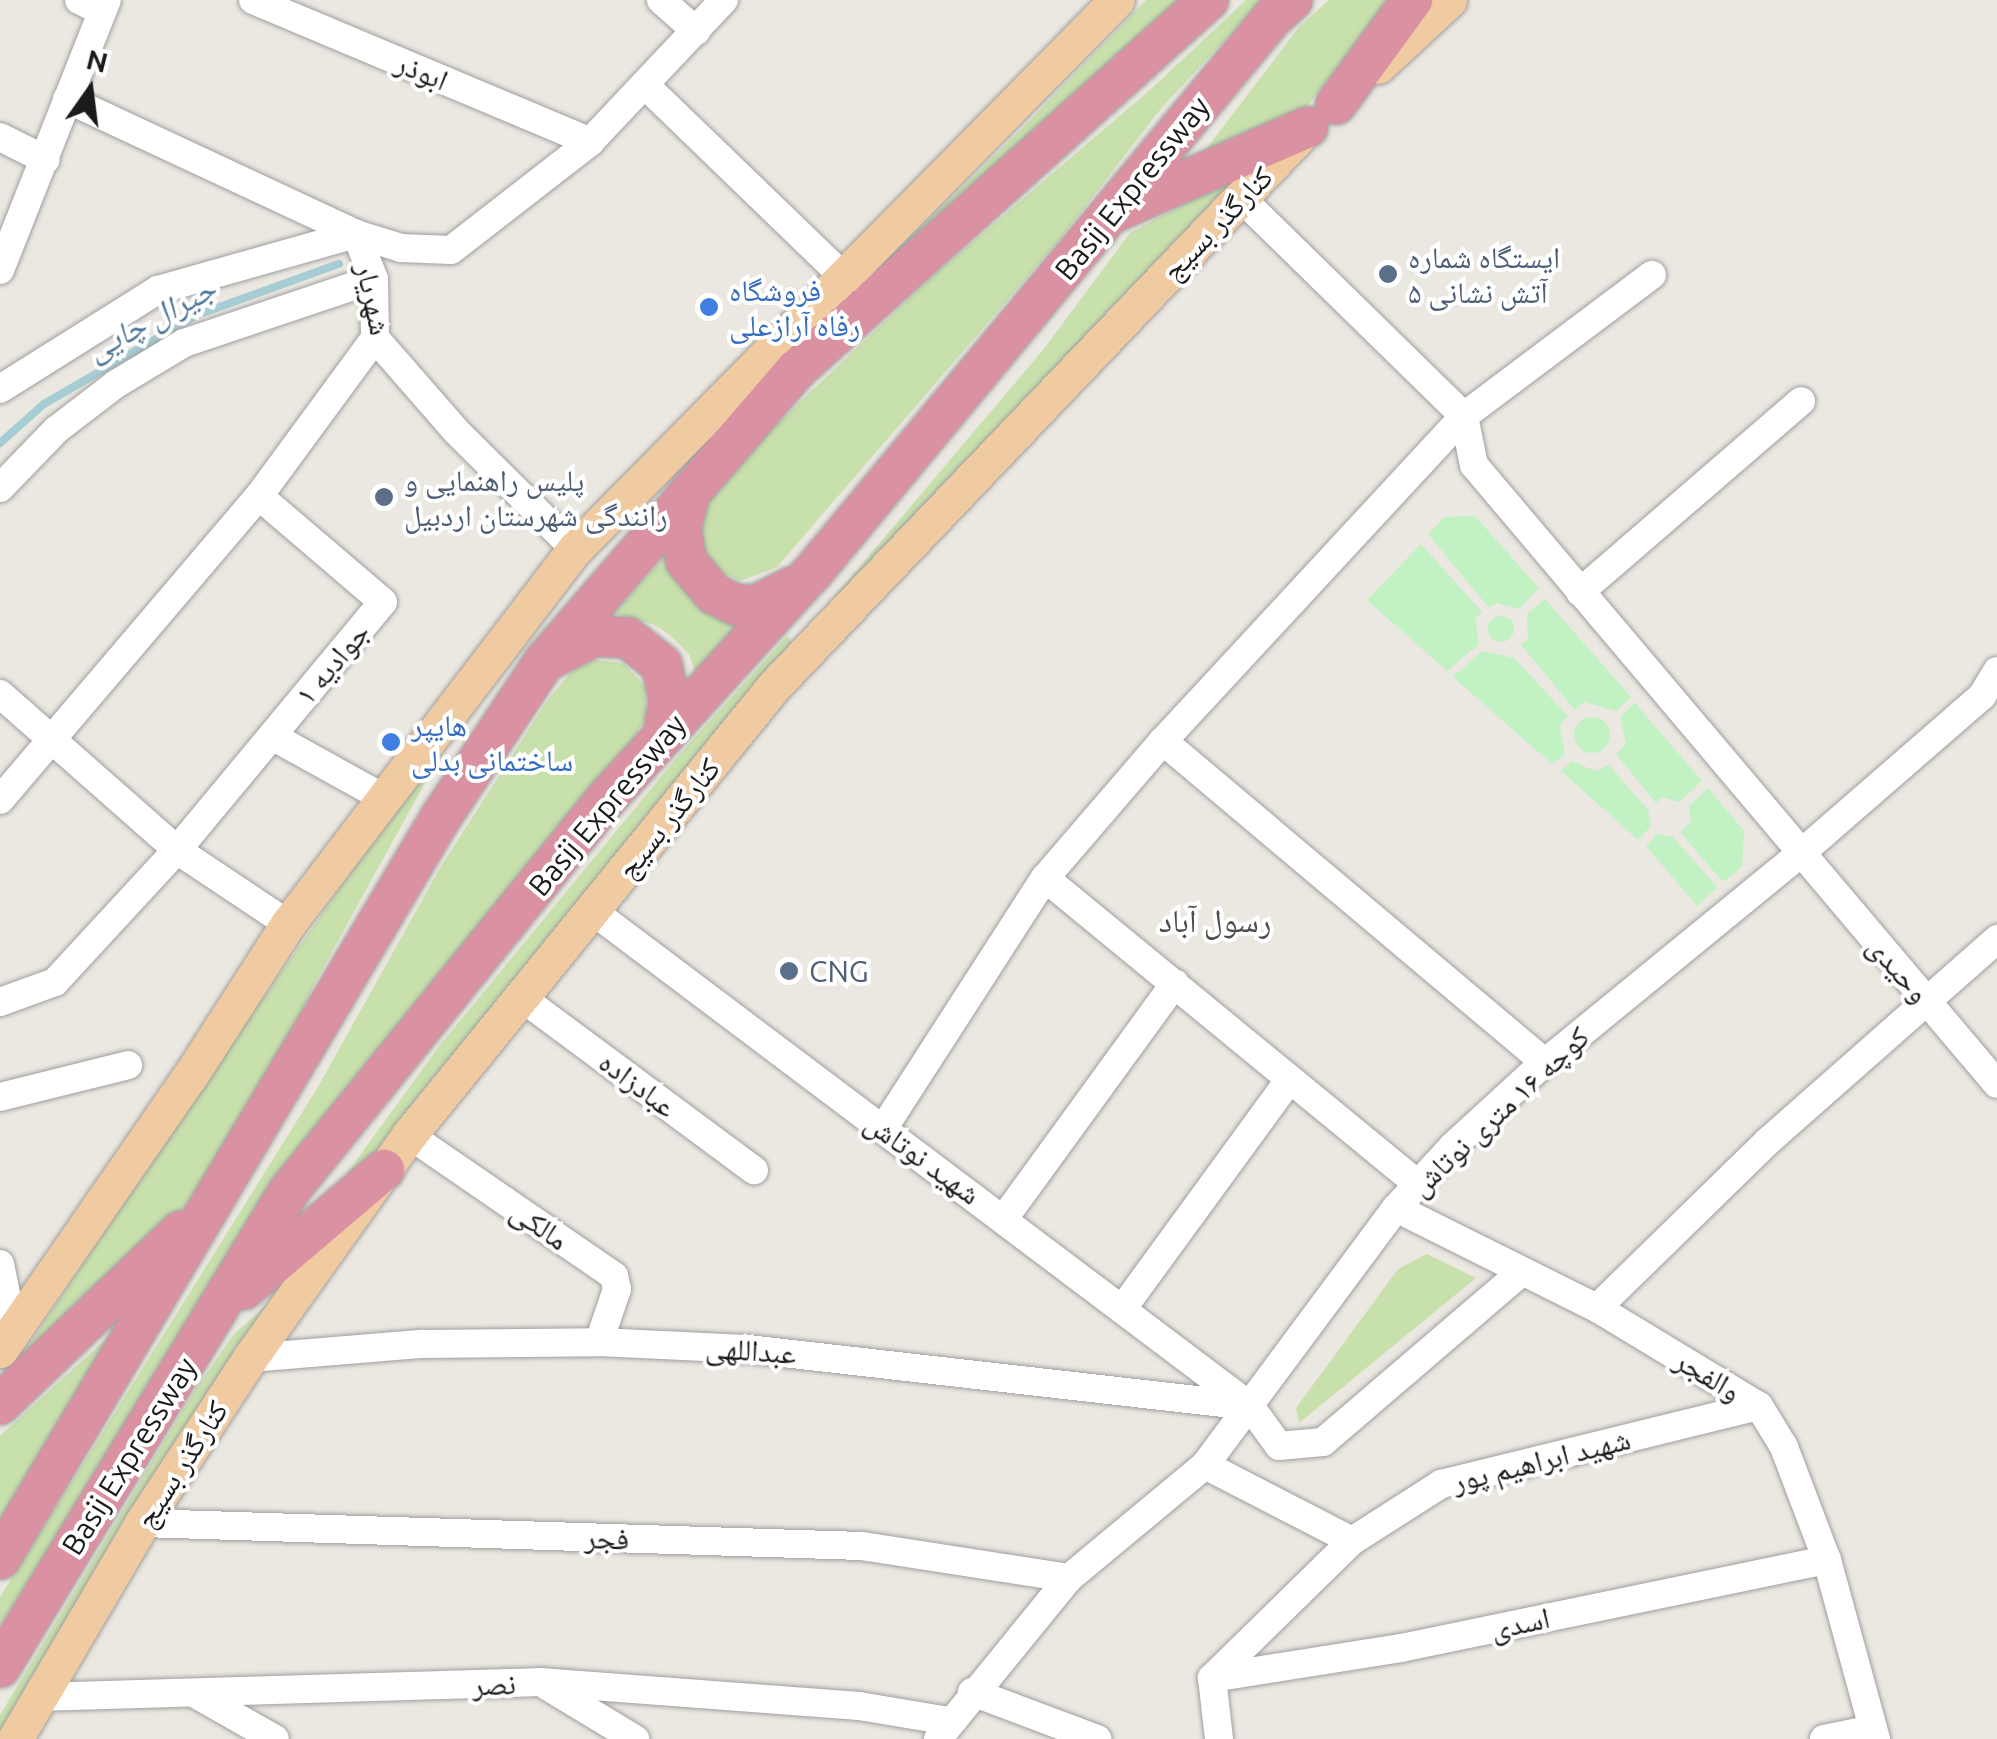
<!DOCTYPE html>
<html>
<head>
<meta charset="utf-8">
<style>
  body { margin:0 }
  #map { position:relative; width:1997px; height:1739px; overflow:hidden; background:#ebe7e1; font-family:Ubuntu,"Noto Naskh Arabic",sans-serif }
  div>[style] { position:absolute }
  .grass>* { inset:0; background:#c8e0ac }
  .park>* { inset:0; background:#c2f2c3 }
  .round { border-radius:50% }
  .stream>* { height:8px; margin:-4px; padding:0 4px; transform-origin:4px; border-radius:4px; background:#a6ccd4 }
  .roads { filter:drop-shadow(0 0 2px #9f9f9f) drop-shadow(0 0 2px #9f9f9f) }
  .minor>* { height:28px; margin:-14px; padding:0 14px; transform-origin:14px; border-radius:14px; background:#fff }
  .major>* { height:35px; margin:-17.5px; padding:0 17.5px; transform-origin:17.5px; border-radius:17.5px; background:#f0cba1 }
  .highway>* { height:40px; margin:-20px; padding:0 20px; transform-origin:20px; border-radius:20px; background:#da91a2 }
  .dots>* { width:28px; height:28px; translate:-50% -50%; box-sizing:border-box; border:5px solid #fff; border-radius:50% }
  span { translate:-50% -50%; white-space:nowrap; text-align:center; line-height:1.15; -webkit-text-stroke:8px #fff; paint-order:stroke }
  .street-label { font-size:30px; color:#1b1b1b }
  .service-label { font-size:30px; color:#4e5e75 }
  .left { translate:0 -50%; text-align:left }
  .shop-label { font-size:30px; color:#366cbe }
  .water-label { font-size:32px; color:#507797; font-style:italic }
  .neighbourhood-label { font-size:32px; color:#4e4e4e }
  .north { position:absolute; left:40px; top:40px; width:100px; height:100px; -webkit-text-stroke:8px #fff; paint-order:stroke; rotate:14deg; font-size:28px; font-weight:700; line-height:40px; text-align:center; color:#1b1b1b }
  .north::after { content:''; display:block; margin:auto; width:35px; height:45px; background:#1b1b1b; clip-path:polygon(50% 0,100% 100%,50% 72%,0 100%) }
</style>
</head>
<body>
<div id="map">
  <div class="grass">
    <div style="clip-path:polygon(1146px 0,1181px 0,709px 434px,1020px 130px)"></div>
    <div style="clip-path:polygon(1246px 0,1263px 0,1163px 106px,1060px 239px,777px 567px,740px 581px,720px 572px,705px 556px,698px 510px,748px 451px,934px 275px,1152px 88px)"></div>
    <div style="clip-path:polygon(1329px 0,1389px 0,1302px 113px,1200px 157px,1300px 26px)"></div>
    <div style="clip-path:polygon(1261px 162px,817px 617px,1043px 350px,1130px 233px)"></div>
    <div style="clip-path:polygon(664px 557px,681px 576px,751px 617px,697px 677px,689px 654px,670px 635px,655px 625px,614px 613px)"></div>
    <div style="clip-path:polygon(787px 636px,796px 646px,373px 1163px,316px 1216px,440px 1045px,678px 756px)"></div>
    <div style="clip-path:polygon(594px 660px,623px 663px,645px 686px,647px 717px,607px 778px,105px 1462px,0 1625px,0 1597px,318px 1087px,440px 868px,547px 701px,570px 673px)"></div>
    <div style="clip-path:polygon(468px 705px,317px 979px,244px 1134px,171px 1224px,8px 1377px,198px 1091px)"></div>
    <div style="clip-path:polygon(1427px 1254px,1476px 1278px,1299px 1423px,1296px 1408px,1398px 1269px)"></div>
    <div style="clip-path:polygon(297px 1278px,0 1739px,0 1715px,195px 1390px,234px 1334px)"></div>
    <div style="clip-path:polygon(119px 1327px,0 1526px,0 1436px)"></div>
  </div>
  <div class="park">
    <div style="clip-path:polygon(1475px 516px,1539px 588px,1519px 609px,1496px 603px,1489px 608px,1428px 534px,1445px 517px)"></div>
    <div style="clip-path:polygon(1421px 544px,1482px 612px,1475px 619px,1479px 644px,1447px 671px,1367px 600px)"></div>
    <div style="clip-path:polygon(1545px 599px,1631px 697px,1616px 711px,1584px 702px,1575px 710px,1521px 645px,1528px 639px,1527px 614px)"></div>
    <div class="round" style="left:1488px;top:616px;width:26px;height:26px"></div>
    <div style="clip-path:polygon(1482px 651px,1514px 658px,1568px 716px,1559px 725px,1565px 754px,1552px 764px,1453px 677px)"></div>
    <div style="clip-path:polygon(1635px 703px,1702px 781px,1679px 802px,1662px 797px,1656px 803px,1616px 754px,1626px 744px,1620px 717px)"></div>
    <div class="round" style="left:1574px;top:717px;width:36px;height:36px"></div>
    <div style="clip-path:polygon(1572px 761px,1595px 771px,1609px 765px,1648px 810px,1651px 826px,1638px 840px,1561px 771px)"></div>
    <div style="clip-path:polygon(1708px 788px,1744px 831px,1742px 867px,1723px 882px,1680px 832px,1691px 822px,1689px 806px)"></div>
    <div style="clip-path:polygon(1657px 834px,1673px 837px,1717px 887px,1697px 906px,1646px 846px)"></div>
  </div>
  <div class="stream">
    <div style="left:0;top:443px;width:59px;rotate:-41.6deg"></div>
    <div style="left:44px;top:404px;width:177px;rotate:-30.2deg"></div>
    <div style="left:197px;top:315px;width:151px;rotate:-19.8deg"></div>
  </div>
  <div class="roads">
    <div class="minor">
      <div style="left:79px;top:0;width:25px;rotate:26deg"></div>
      <div style="left:253px;top:0;width:366px;rotate:22.8deg"></div>
      <div style="left:661px;top:0;width:47px;rotate:41.5deg"></div>
      <div style="left:645px;top:85px;width:274px;rotate:44deg"></div>
      <div style="left:67px;top:99px;width:319px;rotate:25deg"></div>
      <div style="left:356px;top:234px;width:47px;rotate:17.3deg"></div>
      <div style="left:401px;top:248px;width:50px;rotate:2.3deg"></div>
      <div style="left:451px;top:250px;width:176px;rotate:-37.8deg"></div>
      <div style="left:590px;top:142px;width:195px;rotate:-46.7deg"></div>
      <div style="left:0;top:137px;width:51px;rotate:26.6deg"></div>
      <div style="left:1241px;top:198px;width:312px;rotate:44.4deg"></div>
      <div style="left:1464px;top:416px;width:50px;rotate:78.5deg"></div>
      <div style="left:1474px;top:465px;width:810px;rotate:49.81deg"></div>
      <div style="left:356px;top:234px;width:48px;rotate:68.2deg"></div>
      <div style="left:374px;top:279px;width:59px;rotate:89deg"></div>
      <div style="left:375px;top:338px;width:123px;rotate:48.9deg"></div>
      <div style="left:456px;top:431px;width:168px;rotate:44.8deg"></div>
      <div style="left:0;top:270px;width:290px;rotate:-68.4deg"></div>
      <div style="left:0;top:389px;width:186px;rotate:-32.1deg"></div>
      <div style="left:158px;top:290px;width:206px;rotate:-15.8deg"></div>
      <div style="left:0;top:488px;width:81px;rotate:-46deg"></div>
      <div style="left:56px;top:430px;width:76px;rotate:-37.5deg"></div>
      <div style="left:116px;top:384px;width:79px;rotate:-31.1deg"></div>
      <div style="left:184px;top:343px;width:200px;rotate:-18.6deg"></div>
      <div style="left:1580px;top:592px;width:292px;rotate:-40.8deg"></div>
      <div style="left:0;top:694px;width:236px;rotate:41.4deg"></div>
      <div style="left:177px;top:850px;width:133px;rotate:33.7deg"></div>
      <div style="left:272px;top:736px;width:126px;rotate:29deg"></div>
      <div style="left:1163px;top:741px;width:500px;rotate:40.1deg"></div>
      <div style="left:0;top:800px;width:399px;rotate:-49.6deg"></div>
      <div style="left:259px;top:496px;width:196px;rotate:-53.7deg"></div>
      <div style="left:1045px;top:878px;width:482px;rotate:39.4deg"></div>
      <div style="left:594px;top:912px;width:821px;rotate:36.98deg"></div>
      <div style="left:1250px;top:1406px;width:49px;rotate:54.1deg"></div>
      <div style="left:1279px;top:1446px;width:44px;rotate:-5.2deg"></div>
      <div style="left:1323px;top:1442px;width:260px;rotate:-40.6deg"></div>
      <div style="left:522px;top:998px;width:289px;rotate:36.6deg"></div>
      <div style="left:0;top:1002px;width:59px;rotate:-20deg"></div>
      <div style="left:55px;top:982px;width:180px;rotate:-47.3deg"></div>
      <div style="left:177px;top:850px;width:322px;rotate:-50.3deg"></div>
      <div style="left:383px;top:602px;width:163px;rotate:-139.5deg"></div>
      <div style="left:0;top:1097px;width:132px;rotate:-14deg"></div>
      <div style="left:883px;top:1129px;width:299px;rotate:-57.2deg"></div>
      <div style="left:1045px;top:878px;width:181px;rotate:-49.3deg"></div>
      <div style="left:1163px;top:741px;width:443px;rotate:-47.2deg"></div>
      <div style="left:1464px;top:416px;width:235px;rotate:-36.9deg"></div>
      <div style="left:409px;top:1135px;width:249px;rotate:34.5deg"></div>
      <div style="left:614px;top:1276px;width:13px;rotate:77deg"></div>
      <div style="left:617px;top:1289px;width:56px;rotate:108.8deg"></div>
      <div style="left:1396px;top:1208px;width:225px;rotate:26.5deg"></div>
      <div style="left:1597px;top:1308px;width:189px;rotate:31.2deg"></div>
      <div style="left:1759px;top:1406px;width:48px;rotate:58.6deg"></div>
      <div style="left:1784px;top:1447px;width:121px;rotate:69.2deg"></div>
      <div style="left:1827px;top:1560px;width:186px;rotate:74.7deg"></div>
      <div style="left:1005px;top:1217px;width:289px;rotate:-54deg"></div>
      <div style="left:0;top:1264px;width:65px;rotate:78.5deg"></div>
      <div style="left:1123px;top:1308px;width:283px;rotate:-53.9deg"></div>
      <div style="left:1597px;top:1308px;width:238px;rotate:-44.3deg"></div>
      <div style="left:1767px;top:1142px;width:307px;rotate:-41.4deg"></div>
      <div style="left:250px;top:1358px;width:173px;rotate:-4.7deg"></div>
      <div style="left:422px;top:1344px;width:177px;rotate:-0.6deg"></div>
      <div style="left:599px;top:1342px;width:149px;rotate:2.7deg"></div>
      <div style="left:748px;top:1349px;width:504px;rotate:6.49deg"></div>
      <div style="left:1205px;top:1465px;width:165px;rotate:27.3deg"></div>
      <div style="left:142px;top:1523px;width:720px;rotate:1.83deg"></div>
      <div style="left:862px;top:1546px;width:209px;rotate:8.8deg"></div>
      <div style="left:1212px;top:1678px;width:191px;rotate:-9deg"></div>
      <div style="left:1401px;top:1648px;width:435px;rotate:-11.7deg"></div>
      <div style="left:547px;top:1686px;width:103px;rotate:31.1deg"></div>
      <div style="left:972px;top:1692px;width:134px;rotate:20.6deg"></div>
      <div style="left:199px;top:1696px;width:87px;rotate:29.5deg"></div>
      <div style="left:38px;top:1697px;width:502px;rotate:-1.71deg"></div>
      <div style="left:540px;top:1682px;width:320px;rotate:4.3deg"></div>
      <div style="left:859px;top:1706px;width:91px;rotate:9.5deg"></div>
      <div style="left:938px;top:1739px;width:208px;rotate:-50.9deg"></div>
      <div style="left:1069px;top:1578px;width:177px;rotate:-39.7deg"></div>
      <div style="left:1205px;top:1465px;width:320px;rotate:-53.4deg"></div>
      <div style="left:1396px;top:1208px;width:84px;rotate:-47.4deg"></div>
      <div style="left:1453px;top:1146px;width:113px;rotate:-42.5deg"></div>
      <div style="left:1536px;top:1070px;width:340px;rotate:-39.3deg"></div>
      <div style="left:1799px;top:855px;width:242px;rotate:-41deg"></div>
      <div style="left:1982px;top:696px;width:29px;rotate:-59deg"></div>
      <div style="left:1219px;top:1739px;width:61px;rotate:-96.5deg"></div>
      <div style="left:1212px;top:1678px;width:196px;rotate:-44.4deg"></div>
      <div style="left:1352px;top:1541px;width:106px;rotate:-32.6deg"></div>
      <div style="left:1441px;top:1484px;width:327px;rotate:-13.8deg"></div>
      <div style="left:1824px;top:1739px;width:50px;rotate:-11.5deg"></div>
    </div>
    <div class="major">
      <div style="left:1378px;top:66px;width:97px;rotate:-42.9deg"></div>
      <div style="left:0;top:1350px;width:333px;rotate:-55.3deg"></div>
      <div style="left:190px;top:1076px;width:181px;rotate:-57.2deg"></div>
      <div style="left:288px;top:924px;width:472px;rotate:-52.6deg"></div>
      <div style="left:575px;top:549px;width:771px;rotate:-45.37deg"></div>
      <div style="left:15px;top:1739px;width:251px;rotate:-59.5deg"></div>
      <div style="left:142px;top:1523px;width:197px;rotate:-56.8deg"></div>
      <div style="left:250px;top:1358px;width:274px;rotate:-54.5deg"></div>
      <div style="left:409px;top:1135px;width:579px;rotate:-50.89deg"></div>
      <div style="left:774px;top:686px;width:769px;rotate:-46.32deg"></div>
    </div>
    <div class="highway">
      <div style="left:1336px;top:104px;width:129px;rotate:-53.8deg"></div>
      <div style="left:1119px;top:210px;width:206px;rotate:-23.7deg"></div>
      <div style="left:690px;top:492px;width:37px;rotate:104deg"></div>
      <div style="left:681px;top:528px;width:33px;rotate:81deg"></div>
      <div style="left:686px;top:561px;width:43px;rotate:49.7deg"></div>
      <div style="left:714px;top:594px;width:25px;rotate:26deg"></div>
      <div style="left:737px;top:605px;width:20px"></div>
      <div style="left:757px;top:605px;width:39px;rotate:-27deg"></div>
      <div style="left:553px;top:657px;width:47px;rotate:-26.6deg"></div>
      <div style="left:595px;top:636px;width:33px;rotate:3deg"></div>
      <div style="left:628px;top:638px;width:43px;rotate:38.5deg"></div>
      <div style="left:662px;top:665px;width:38px;rotate:79deg"></div>
      <div style="left:669px;top:702px;width:35px;rotate:100deg"></div>
      <div style="left:244px;top:1289px;width:184px;rotate:-40.4deg"></div>
      <div style="left:0;top:1404px;width:250px;rotate:-43.7deg"></div>
      <div style="left:0;top:1559px;width:863px;rotate:-59.28deg"></div>
      <div style="left:441px;top:817px;width:186px;rotate:-56.4deg"></div>
      <div style="left:544px;top:662px;width:386px;rotate:-49.2deg"></div>
      <div style="left:796px;top:370px;width:554px;rotate:-41.93deg"></div>
      <div style="left:0;top:1667px;width:557px;rotate:-58.74deg"></div>
      <div style="left:289px;top:1191px;width:504px;rotate:-51.04deg"></div>
      <div style="left:606px;top:799px;width:306px;rotate:-47.7deg"></div>
      <div style="left:812px;top:573px;width:721px;rotate:-50.35deg"></div>
      <div style="left:1272px;top:18px;width:27px;rotate:-42deg"></div>
    </div>
  </div>
  <div class="dots">
    <div style="left:1388px;top:274px;background:#5c6f8a"></div>
    <div style="left:709px;top:307px;background:#3f7fe0"></div>
    <div style="left:384px;top:497px;background:#5c6f8a"></div>
    <div style="left:391px;top:742px;background:#3f7fe0"></div>
    <div style="left:789px;top:971px;background:#5c6f8a"></div>
  </div>
  <div class="street-label">
    <span style="left:422px;top:71px;rotate:23deg">ابوذر</span>
    <span style="left:1132px;top:188px;rotate:-51deg">Basij Expressway</span>
    <span style="left:1217px;top:223px;rotate:-46deg">کنارگذر بسیج</span>
    <span style="left:374px;top:299px;rotate:78deg">شهریار</span>
    <span style="left:332px;top:663px;rotate:-50deg">جوادیه ۱</span>
    <span style="left:607px;top:805px;rotate:-50deg">Basij Expressway</span>
    <span style="left:668px;top:818px;rotate:-51deg">کنارگذر بسیج</span>
    <span style="left:1899px;top:969px;rotate:49deg">وحیدی</span>
    <span style="left:638px;top:1084px;rotate:37deg">عبادزاده</span>
    <span style="left:1499px;top:1111px;rotate:-43deg">کوچه ۱۶ متری نوتاش</span>
    <span style="left:923px;top:1158px;rotate:36deg">شهید نوتاش</span>
    <span style="left:540px;top:1225px;rotate:35deg">مالکی</span>
    <span style="left:751px;top:1350px;rotate:4deg">عبداللهی</span>
    <span style="left:1708px;top:1375px;rotate:31deg">والفجر</span>
    <span style="left:129px;top:1456px;rotate:-58deg">Basij Expressway</span>
    <span style="left:1541px;top:1460px;rotate:-14deg">شهید ابراهیم پور</span>
    <span style="left:181px;top:1464px;rotate:-57deg">کنارگذر بسیج</span>
    <span style="left:607px;top:1538px;rotate:2deg">فجر</span>
    <span style="left:1520px;top:1623px;rotate:-12deg">اسدی</span>
    <span style="left:494px;top:1684px;rotate:-2deg">نصر</span>
  </div>
  <div class="service-label">
    <span class="left" style="left:1408px;top:274px">ایستگاه شماره<br>۵ آتش نشانی</span>
    <span class="left" style="left:404px;top:497px">پلیس راهنمایی و<br>رانندگی شهرستان اردبیل</span>
    <span class="left" style="left:809px;top:971px">CNG</span>
  </div>
  <div class="shop-label">
    <span class="left" style="left:729px;top:307px">فروشگاه<br>رفاه آرازعلی</span>
    <span class="left" style="left:411px;top:742px">هایپر<br>ساختمانی بدلی</span>
  </div>
  <div class="water-label">
    <span style="left:151px;top:318px;rotate:-28deg">جیرال چایی</span>
  </div>
  <div class="neighbourhood-label">
    <span style="left:1215px;top:920px">رسول آباد</span>
  </div>
  <div class="north">N</div>
</div>
</body>
</html>
